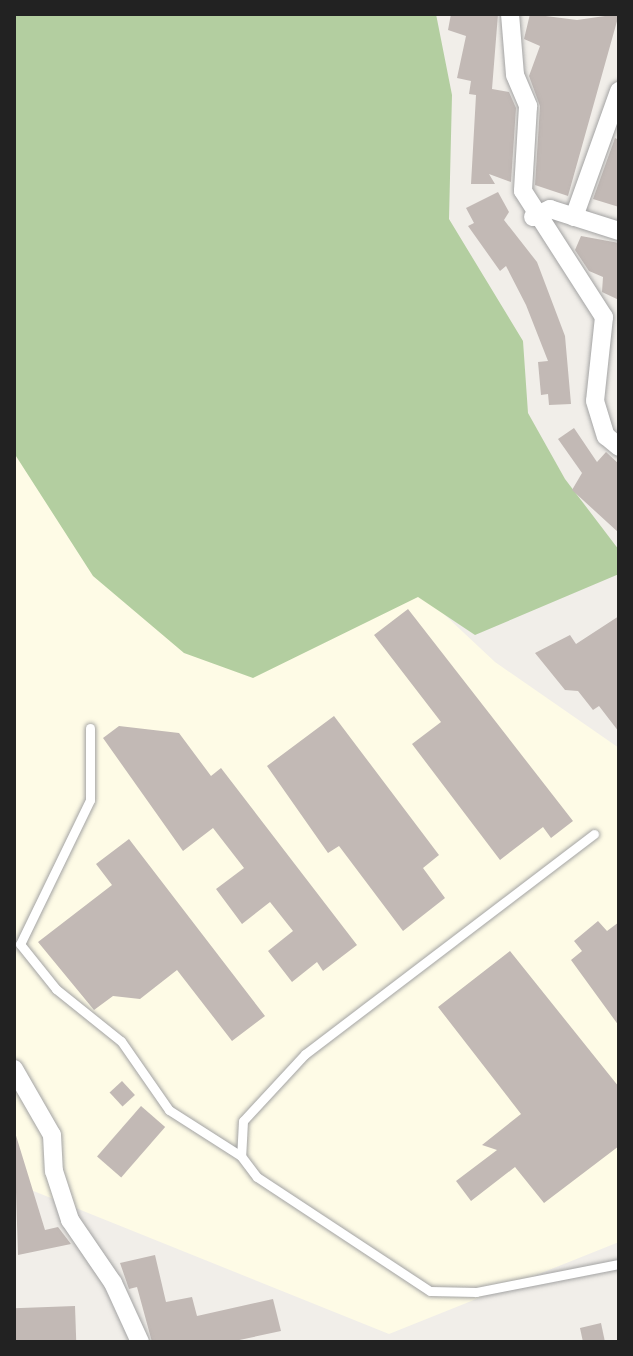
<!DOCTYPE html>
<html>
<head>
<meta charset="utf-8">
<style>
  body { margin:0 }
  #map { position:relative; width:633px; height:1356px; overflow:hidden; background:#f1eee9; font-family:"Public Sans",sans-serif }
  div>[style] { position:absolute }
  .education>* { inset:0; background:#fefbe6 }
  .forest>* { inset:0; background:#b3cea0 }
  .building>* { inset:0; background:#c2b9b5; transform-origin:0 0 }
  .roads { filter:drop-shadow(0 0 2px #a3a3a3) drop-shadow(0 0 2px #a3a3a3) }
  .service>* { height:9px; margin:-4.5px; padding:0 4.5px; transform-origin:4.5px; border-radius:4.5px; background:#fff }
  .minor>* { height:18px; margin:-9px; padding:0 9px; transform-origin:9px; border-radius:9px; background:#fff }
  span { translate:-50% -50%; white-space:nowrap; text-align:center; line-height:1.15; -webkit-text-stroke:8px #fff; paint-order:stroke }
  .frame { position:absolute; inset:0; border:16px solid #222; pointer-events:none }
</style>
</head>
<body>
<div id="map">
  <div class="education">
    <div style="clip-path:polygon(14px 359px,399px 572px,495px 662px,619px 748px,619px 1242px,389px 1334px,26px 1188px,14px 1174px)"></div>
  </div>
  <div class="forest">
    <div style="clip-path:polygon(14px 14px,436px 14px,452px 95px,449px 219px,523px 341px,528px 413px,565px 479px,619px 550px,619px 574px,475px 635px,418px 597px,253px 678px,184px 653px,93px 576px,14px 453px)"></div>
  </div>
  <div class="building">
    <div style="clip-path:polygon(451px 14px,498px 14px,492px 89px,509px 92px,516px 108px,511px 182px,489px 174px,495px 184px,471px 184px,476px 95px,469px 94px,471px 81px,457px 78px,466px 36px,448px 30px)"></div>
    <div style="clip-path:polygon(530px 14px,577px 20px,619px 14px,568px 196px,535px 185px,540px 106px,529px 76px,540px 46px,524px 39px)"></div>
    <div style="clip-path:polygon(615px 138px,619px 140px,619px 207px,593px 199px)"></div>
    <div style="clip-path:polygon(498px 192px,509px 212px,504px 220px,537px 262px,565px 336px,571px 404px,549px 405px,548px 394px,541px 395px,538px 362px,548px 361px,526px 305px,506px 266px,500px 271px,468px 226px,474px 223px,466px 208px)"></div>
    <div style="clip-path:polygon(581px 236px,619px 243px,619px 300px,602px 292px,603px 277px,589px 271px,575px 250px)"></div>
    <div style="clip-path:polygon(574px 428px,597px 462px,606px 452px,619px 464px,619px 533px,572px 490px,582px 473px,558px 439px)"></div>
    <div style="clip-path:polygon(408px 609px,573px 821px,551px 838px,543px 827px,500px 860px,412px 744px,441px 722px,374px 635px)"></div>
    <div style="clip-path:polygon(619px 616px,619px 732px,599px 706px,593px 710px,578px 691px,565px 690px,535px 653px,570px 635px,576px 644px)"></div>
    <div style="clip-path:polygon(334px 716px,439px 855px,423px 868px,445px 898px,403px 931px,339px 846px,328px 853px,267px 766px)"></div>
    <div style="clip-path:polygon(119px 726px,179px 733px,211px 776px,221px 768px,357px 945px,323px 971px,317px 962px,292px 982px,268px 951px,293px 931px,270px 902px,242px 924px,216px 889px,244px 868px,213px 828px,183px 851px,103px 738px)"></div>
    <div style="clip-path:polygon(129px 839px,265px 1016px,232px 1041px,177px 970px,140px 999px,113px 996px,94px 1010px,38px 942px,112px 885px,96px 864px)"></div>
    <div style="clip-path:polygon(598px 921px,607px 931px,619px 922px,619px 1026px,571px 960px,582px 951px,574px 941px)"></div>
    <div style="clip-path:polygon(510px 951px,619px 1087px,619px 1146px,544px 1203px,515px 1167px,471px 1201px,456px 1181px,497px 1150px,482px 1145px,521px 1114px,438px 1007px)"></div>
    <div style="left:122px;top:1081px;width:19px;height:17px;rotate:47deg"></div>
    <div style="left:141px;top:1106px;width:32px;height:67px;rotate:41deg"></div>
    <div style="clip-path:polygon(14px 1129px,45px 1230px,58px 1227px,71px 1244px,18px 1255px)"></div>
    <div style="clip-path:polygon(155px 1255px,166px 1302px,192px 1297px,197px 1316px,273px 1299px,281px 1331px,230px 1342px,152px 1342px,137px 1287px,129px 1289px,120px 1263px)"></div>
    <div style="left:75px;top:1306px;width:36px;height:61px;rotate:88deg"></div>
    <div style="clip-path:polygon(601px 1323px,605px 1342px,583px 1342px,580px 1328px)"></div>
  </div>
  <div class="roads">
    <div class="service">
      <div style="left:90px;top:728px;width:72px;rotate:90deg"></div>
      <div style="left:90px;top:800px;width:160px;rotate:115.9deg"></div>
      <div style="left:20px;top:944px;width:58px;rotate:51.3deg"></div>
      <div style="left:56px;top:989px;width:83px;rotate:38.7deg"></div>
      <div style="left:121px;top:1041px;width:84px;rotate:55.2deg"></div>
      <div style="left:169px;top:1110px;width:85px;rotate:32.6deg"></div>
      <div style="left:594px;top:834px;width:363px;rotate:142.7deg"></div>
      <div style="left:305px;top:1054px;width:91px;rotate:132.8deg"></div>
      <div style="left:243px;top:1121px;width:35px;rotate:93deg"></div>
      <div style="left:241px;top:1156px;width:26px;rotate:53deg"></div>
      <div style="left:257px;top:1177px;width:207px;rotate:33.4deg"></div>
      <div style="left:430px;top:1291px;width:46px;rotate:1.2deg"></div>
      <div style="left:476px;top:1292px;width:146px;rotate:-11.1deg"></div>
    </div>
    <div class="minor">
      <div style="left:510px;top:14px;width:61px;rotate:85.3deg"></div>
      <div style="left:515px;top:75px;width:34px;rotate:67deg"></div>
      <div style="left:528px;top:106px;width:85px;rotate:93.4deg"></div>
      <div style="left:523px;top:191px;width:150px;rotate:57.3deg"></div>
      <div style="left:604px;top:317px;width:84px;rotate:96.1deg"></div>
      <div style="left:595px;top:401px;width:37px;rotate:73deg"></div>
      <div style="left:606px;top:436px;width:17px;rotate:40deg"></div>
      <div style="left:533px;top:217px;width:19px;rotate:-25deg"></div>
      <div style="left:550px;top:209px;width:72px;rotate:17.7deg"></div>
      <div style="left:574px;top:217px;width:134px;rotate:-70.3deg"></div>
      <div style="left:14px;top:1069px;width:76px;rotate:60.1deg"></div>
      <div style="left:52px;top:1135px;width:36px;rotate:87deg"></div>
      <div style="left:54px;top:1171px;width:52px;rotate:71.9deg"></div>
      <div style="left:70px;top:1220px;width:76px;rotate:55.7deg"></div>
      <div style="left:113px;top:1283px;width:65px;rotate:65.4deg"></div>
    </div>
  </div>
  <div class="frame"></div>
</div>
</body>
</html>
